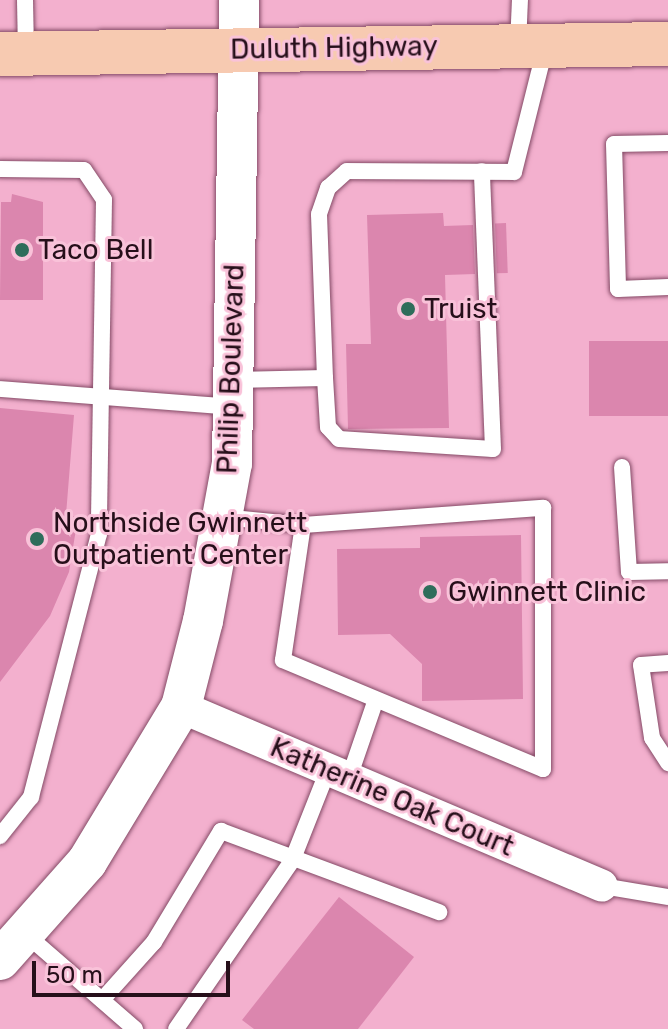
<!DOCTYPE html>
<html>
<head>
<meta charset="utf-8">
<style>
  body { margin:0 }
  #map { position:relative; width:668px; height:1029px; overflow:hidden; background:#f3b0ce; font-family:Rubik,sans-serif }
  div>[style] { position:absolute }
  .building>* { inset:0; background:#db86ae; transform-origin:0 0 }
  .roads { filter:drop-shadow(0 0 2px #844a66) drop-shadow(0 0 2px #844a66) }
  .service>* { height:16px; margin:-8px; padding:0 8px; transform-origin:8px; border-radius:8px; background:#fff }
  .minor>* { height:32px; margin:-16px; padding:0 16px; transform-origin:16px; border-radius:16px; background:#fff }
  .tertiary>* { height:40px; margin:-20px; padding:0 20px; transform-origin:20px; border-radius:20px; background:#fff }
  .primary>* { height:44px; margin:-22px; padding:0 22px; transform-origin:22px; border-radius:22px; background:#f7cab1 }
  .dots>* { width:22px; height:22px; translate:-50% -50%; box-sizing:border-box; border:4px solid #f9c2d9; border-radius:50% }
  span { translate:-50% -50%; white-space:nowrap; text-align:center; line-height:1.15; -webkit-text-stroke:6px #f9c2d9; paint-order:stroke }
  .street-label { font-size:28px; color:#260f1a }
  .poi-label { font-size:28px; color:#260f1a }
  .left { translate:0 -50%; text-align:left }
  .scale { position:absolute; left:32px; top:961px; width:198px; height:36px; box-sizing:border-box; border:4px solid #260f1a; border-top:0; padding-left:10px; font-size:24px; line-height:28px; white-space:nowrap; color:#260f1a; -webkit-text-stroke:6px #f9c2d9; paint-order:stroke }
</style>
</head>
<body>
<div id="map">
  <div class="building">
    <div style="clip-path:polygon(12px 194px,43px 202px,43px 300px,0 300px,1px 202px,11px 202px)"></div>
    <div style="clip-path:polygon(443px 213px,444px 226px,473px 225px,475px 274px,445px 275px,449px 428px,348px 429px,346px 344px,371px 344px,367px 215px)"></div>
    <div style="left:506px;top:223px;width:50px;height:11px;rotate:88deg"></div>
    <div style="left:668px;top:341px;width:75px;height:79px;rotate:90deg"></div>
    <div style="clip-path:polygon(0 408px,74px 415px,66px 515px,78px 517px,69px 572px,50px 616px,0 682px)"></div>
    <div style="clip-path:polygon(521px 535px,523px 699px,422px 701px,422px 664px,390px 634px,338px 635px,337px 549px,420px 548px,420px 537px)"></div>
    <div style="clip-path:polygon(339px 897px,414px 957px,358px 1029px,254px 1029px,242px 1020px)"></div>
  </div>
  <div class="roads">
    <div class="service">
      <div style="left:25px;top:0;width:52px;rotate:88.9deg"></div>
      <div style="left:518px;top:45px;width:45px;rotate:-87.5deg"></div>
      <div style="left:668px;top:143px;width:54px;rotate:178.9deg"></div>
      <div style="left:614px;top:144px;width:145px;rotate:88.4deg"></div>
      <div style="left:618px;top:289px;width:50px;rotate:-2.3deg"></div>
      <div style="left:0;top:169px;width:84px;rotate:0.7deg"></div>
      <div style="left:84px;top:170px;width:36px;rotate:56deg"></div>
      <div style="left:104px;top:200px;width:334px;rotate:90.9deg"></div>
      <div style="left:99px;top:534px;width:272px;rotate:104.5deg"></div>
      <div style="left:31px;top:797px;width:50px;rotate:128.5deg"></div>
      <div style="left:325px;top:378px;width:49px;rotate:86.5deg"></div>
      <div style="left:328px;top:427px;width:16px;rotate:47deg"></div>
      <div style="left:339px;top:439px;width:154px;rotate:3.7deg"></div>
      <div style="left:493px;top:449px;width:278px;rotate:-92.3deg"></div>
      <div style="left:234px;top:380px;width:91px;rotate:-1.3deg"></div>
      <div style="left:325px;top:378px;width:164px;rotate:-92.1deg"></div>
      <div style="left:319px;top:214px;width:28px;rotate:-71deg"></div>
      <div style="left:328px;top:188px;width:25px;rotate:-42deg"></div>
      <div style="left:347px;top:171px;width:167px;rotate:0.3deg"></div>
      <div style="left:514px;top:172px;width:127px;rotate:-75.9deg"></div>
      <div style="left:0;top:389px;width:233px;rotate:4.4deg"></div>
      <div style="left:622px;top:467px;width:105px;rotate:86.2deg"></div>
      <div style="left:629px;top:572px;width:39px;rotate:-1deg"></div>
      <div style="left:222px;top:517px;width:81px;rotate:5.6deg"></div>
      <div style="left:303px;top:525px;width:241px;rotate:-4.1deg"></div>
      <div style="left:543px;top:508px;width:261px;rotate:90deg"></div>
      <div style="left:543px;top:769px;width:282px;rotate:-157.3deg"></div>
      <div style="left:283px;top:660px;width:136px;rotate:-81.6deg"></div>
      <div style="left:668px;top:663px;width:27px;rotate:176deg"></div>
      <div style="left:641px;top:665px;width:74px;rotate:81.4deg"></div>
      <div style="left:652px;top:738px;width:30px;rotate:57deg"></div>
      <div style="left:349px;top:778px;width:83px;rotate:-71.1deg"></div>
      <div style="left:602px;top:886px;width:67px;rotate:9.5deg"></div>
      <div style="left:28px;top:936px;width:142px;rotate:41deg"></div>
      <div style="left:102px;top:1000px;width:78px;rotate:-48.1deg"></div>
      <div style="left:154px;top:942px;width:130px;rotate:-58.9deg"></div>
      <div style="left:221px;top:831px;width:233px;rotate:20.4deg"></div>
      <div style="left:176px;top:1029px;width:204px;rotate:-55.4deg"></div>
      <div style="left:292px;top:861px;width:98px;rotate:-68.4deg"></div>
    </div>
    <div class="minor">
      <div style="left:181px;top:707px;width:457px;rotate:23deg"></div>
    </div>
    <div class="tertiary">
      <div style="left:0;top:960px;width:131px;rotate:-48.4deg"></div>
      <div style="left:87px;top:862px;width:181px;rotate:-58.8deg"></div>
      <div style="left:181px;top:707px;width:89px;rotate:-75.7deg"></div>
      <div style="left:203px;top:621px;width:161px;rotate:-79.6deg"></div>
      <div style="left:232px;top:463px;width:463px;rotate:-89.1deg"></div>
    </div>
    <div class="primary">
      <div style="left:0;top:54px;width:668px;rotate:-0.86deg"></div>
    </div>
  </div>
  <div class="dots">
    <div style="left:22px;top:250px;background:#2f6d5b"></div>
    <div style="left:408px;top:309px;background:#2f6d5b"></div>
    <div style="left:37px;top:539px;background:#2f6d5b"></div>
    <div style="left:430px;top:592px;background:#2f6d5b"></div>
  </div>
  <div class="street-label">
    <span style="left:334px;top:48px;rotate:-1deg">Duluth Highway</span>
    <span style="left:231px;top:369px;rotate:-88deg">Philip Boulevard</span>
    <span style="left:392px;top:797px;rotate:23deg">Katherine Oak Court</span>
  </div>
  <div class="poi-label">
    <span class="left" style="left:38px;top:250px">Taco Bell</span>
    <span class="left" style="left:424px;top:309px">Truist</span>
    <span class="left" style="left:53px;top:539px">Northside Gwinnett<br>Outpatient Center</span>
    <span class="left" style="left:448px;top:592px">Gwinnett Clinic</span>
  </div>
  <div class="scale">50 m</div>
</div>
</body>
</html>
